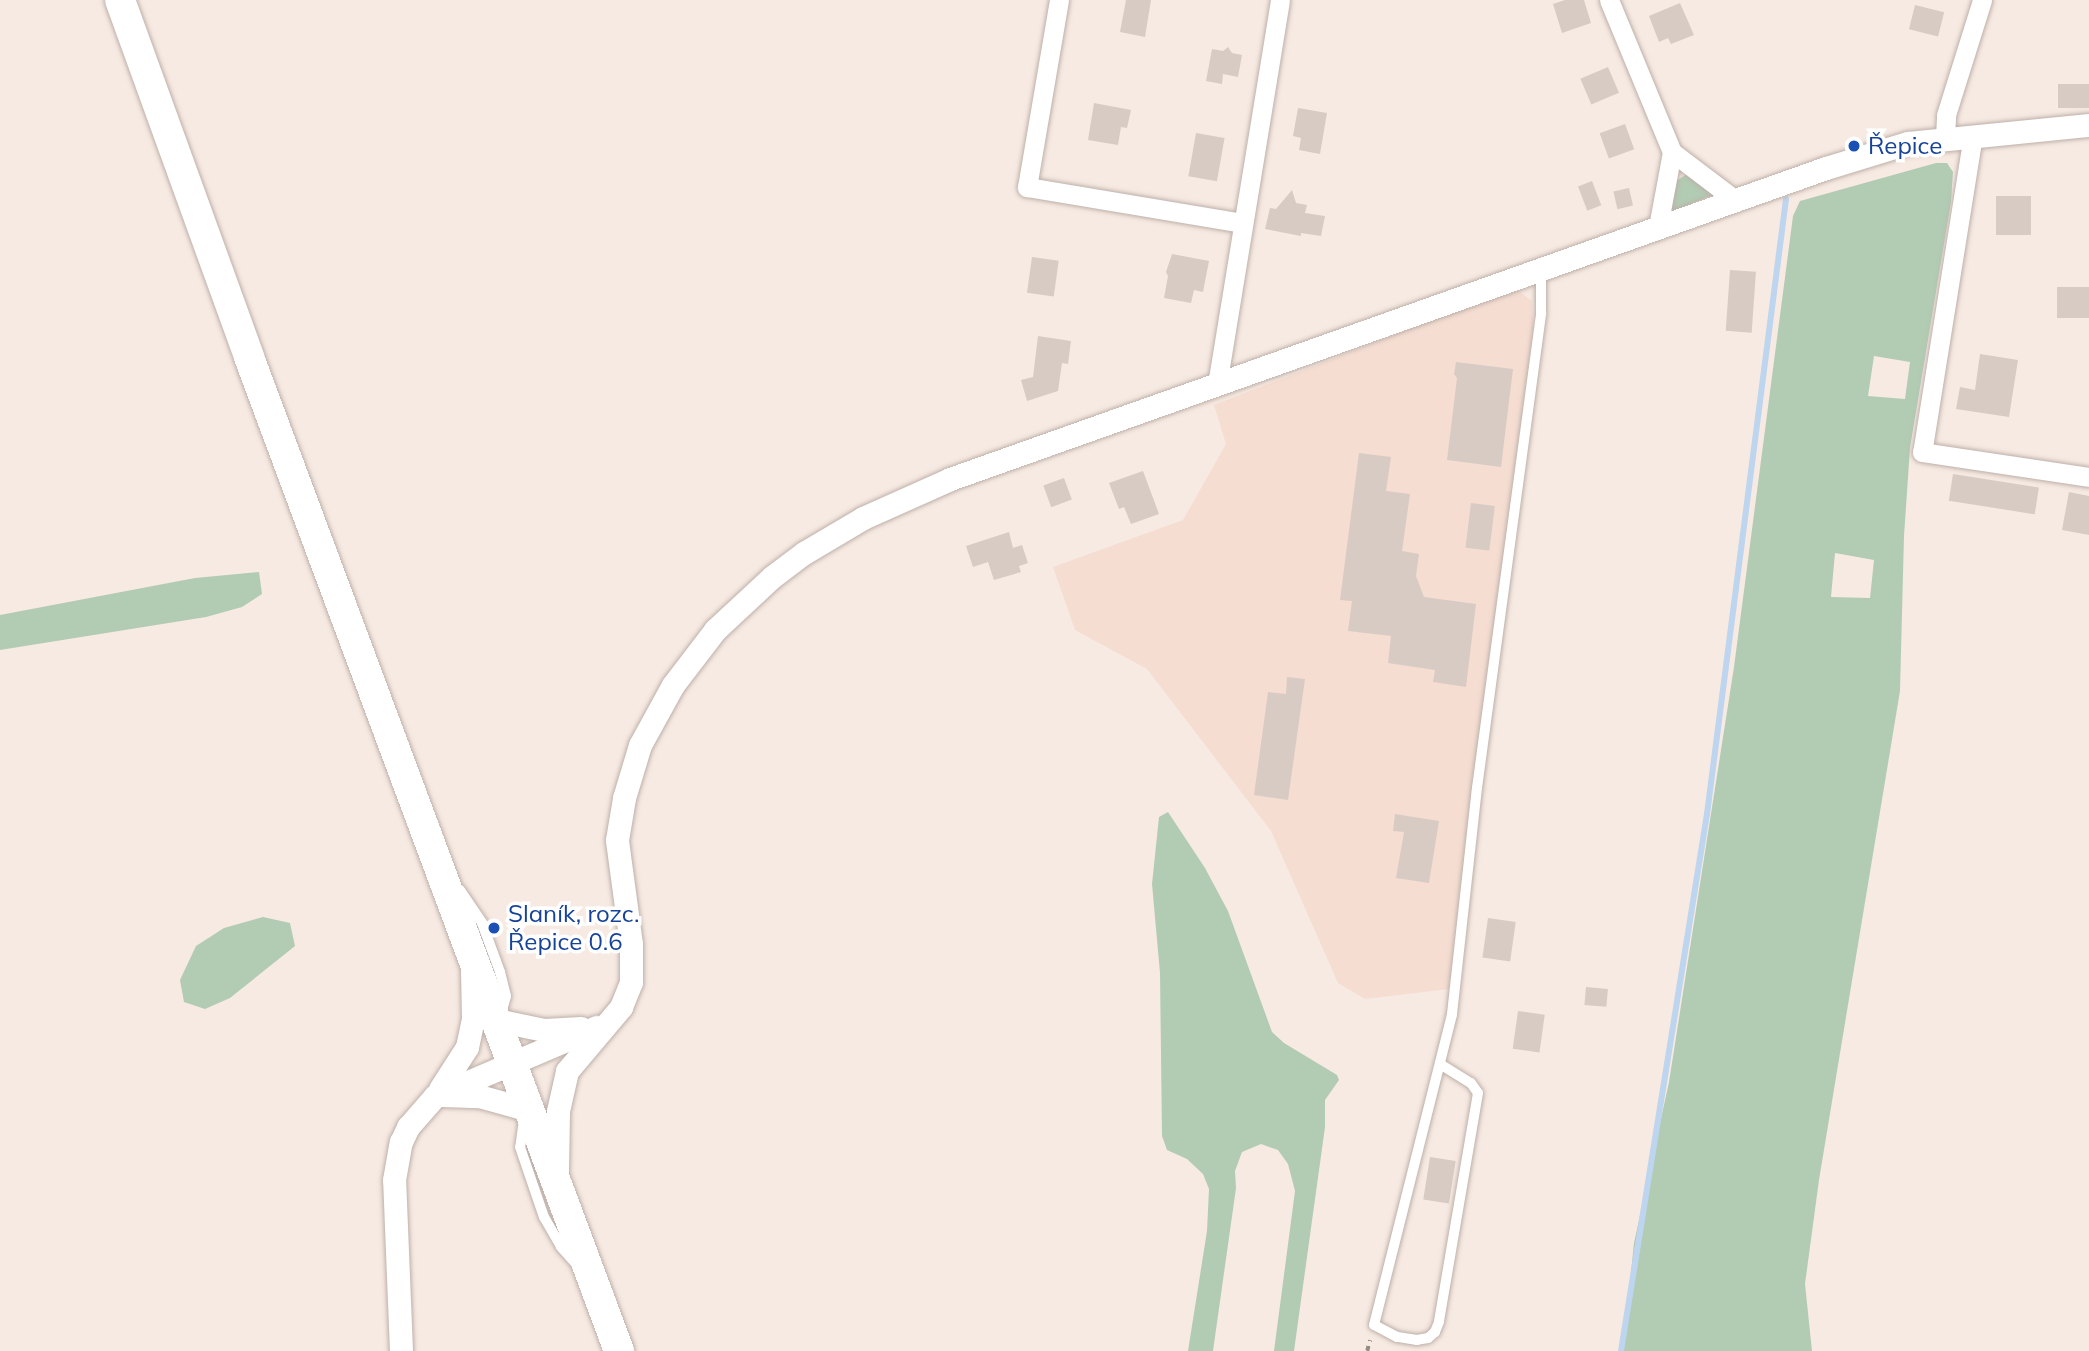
<!DOCTYPE html>
<html>
<head>
<meta charset="utf-8">
<style>
  body { margin:0 }
  #map { position:relative; width:2089px; height:1351px; overflow:hidden; background:#f7eae2; font-family:Mulish,sans-serif }
  div>[style] { position:absolute }
  .industrial>* { inset:0; background:#f5ddd2 }
  .green>* { inset:0; background:#b2cbb3 }
  .stream>* { height:6px; margin:-3px; padding:0 3px; transform-origin:3px; border-radius:3px; background:#bdd5ee }
  .building>* { inset:0; background:#d8cbc4; transform-origin:0 0 }
  .path>* { height:3.5px; margin-top:-1.75px; transform-origin:0; background:repeating-linear-gradient(90deg,#938a84 0 5px,transparent 0 10px) }
  .roads { filter:drop-shadow(0 0 2px #bdb0a9) drop-shadow(0 0 2px #bdb0a9) }
  .service>* { height:10px; margin:-5px; padding:0 5px; transform-origin:5px; border-radius:5px; background:#fff }
  .minor>* { height:19px; margin:-9.5px; padding:0 9.5px; transform-origin:9.5px; border-radius:9.5px; background:#fff }
  .tertiary>* { height:23px; margin:-11.5px; padding:0 11.5px; transform-origin:11.5px; border-radius:11.5px; background:#fff }
  .primary>* { height:30px; margin:-15px; padding:0 15px; transform-origin:15px; border-radius:15px; background:#fff }
  .dots>* { width:19px; height:19px; translate:-50% -50%; box-sizing:border-box; border:4px solid #fff; border-radius:50% }
  span { translate:-50% -50%; white-space:nowrap; text-align:center; line-height:1.15; -webkit-text-stroke:7px #fff; paint-order:stroke }
  .transit-label { font-size:24px; color:#164399 }
  .left { translate:0 -50%; text-align:left }
</style>
</head>
<body>
<div id="map">
  <div class="industrial">
    <div style="clip-path:polygon(1515px 288px,1532px 301px,1534px 344px,1449px 989px,1365px 999px,1338px 983px,1271px 831px,1147px 669px,1075px 630px,1053px 567px,1183px 520px,1226px 444px,1214px 405px)"></div>
  </div>
  <div class="green">
    <div style="clip-path:polygon(evenodd,1936px 163px,1947px 163px,1953px 172px,1951px 202px,1910px 448px,1904px 536px,1900px 691px,1819px 1180px,1805px 1284px,1812px 1351px,1623px 1351px,1634px 1243px,1669px 1082px,1734px 667px,1793px 216px,1800px 201px,1936px 163px,1874px 356px,1910px 362px,1905px 399px,1868px 396px,1874px 356px,1936px 163px,1835px 553px,1874px 560px,1870px 598px,1831px 597px,1835px 553px)"></div>
    <div style="clip-path:polygon(1687px 174px,1713px 189px,1712px 195px,1674px 211px,1670px 210px,1676px 181px)"></div>
    <div style="clip-path:polygon(259px 572px,262px 594px,242px 607px,206px 617px,0 650px,0 615px,195px 578px)"></div>
    <div style="clip-path:polygon(1168px 812px,1205px 868px,1228px 911px,1272px 1032px,1284px 1043px,1337px 1075px,1339px 1080px,1325px 1100px,1325px 1127px,1294px 1351px,1274px 1351px,1295px 1191px,1288px 1164px,1278px 1150px,1261px 1144px,1242px 1152px,1235px 1171px,1236px 1188px,1213px 1351px,1188px 1351px,1207px 1231px,1209px 1189px,1203px 1174px,1187px 1159px,1167px 1150px,1162px 1136px,1160px 973px,1152px 884px,1159px 817px)"></div>
    <div style="clip-path:polygon(263px 917px,290px 923px,295px 946px,230px 998px,205px 1009px,184px 1002px,180px 980px,196px 946px,224px 928px)"></div>
  </div>
  <div class="stream">
    <div style="left:1621px;top:1351px;width:544px;rotate:-80.9deg"></div>
    <div style="left:1707px;top:814px;width:620px;rotate:-82.68deg"></div>
  </div>
  <div class="building">
    <div style="clip-path:polygon(1126px 0,1151px 0,1145px 37px,1120px 32px)"></div>
    <div style="clip-path:polygon(1565px 0,1584px 0,1591px 23px,1562px 33px,1553px 4px)"></div>
    <div style="clip-path:polygon(1680px 3px,1694px 35px,1671px 44px,1668px 38px,1659px 42px,1649px 16px)"></div>
    <div style="left:1915px;top:5px;width:30px;height:25px;rotate:14deg"></div>
    <div style="clip-path:polygon(1228px 47px,1232px 53px,1242px 55px,1238px 77px,1223px 74px,1222px 84px,1206px 81px,1212px 49px,1223px 51px)"></div>
    <div style="left:1608px;top:67px;width:28px;height:30px;rotate:67deg"></div>
    <div style="left:2089px;top:84px;width:24px;height:31px;rotate:90deg"></div>
    <div style="clip-path:polygon(1094px 103px,1131px 110px,1127px 128px,1121px 127px,1118px 145px,1088px 140px)"></div>
    <div style="clip-path:polygon(1298px 108px,1327px 113px,1320px 154px,1299px 150px,1301px 138px,1293px 136px)"></div>
    <div style="left:1625px;top:124px;width:27px;height:27px;rotate:70deg"></div>
    <div style="left:1196px;top:133px;width:29px;height:44px;rotate:10deg"></div>
    <div style="left:1592px;top:181px;width:26px;height:15px;rotate:69deg"></div>
    <div style="left:1629px;top:188px;width:18px;height:16px;rotate:77deg"></div>
    <div style="clip-path:polygon(1292px 190px,1296px 203px,1307px 205px,1305px 213px,1325px 216px,1321px 236px,1301px 233px,1301px 236px,1265px 229px,1270px 208px,1276px 209px)"></div>
    <div style="left:1996px;top:196px;width:35px;height:39px"></div>
    <div style="clip-path:polygon(1172px 254px,1209px 261px,1203px 292px,1194px 290px,1191px 303px,1164px 298px,1168px 276px,1166px 272px)"></div>
    <div style="left:1032px;top:257px;width:27px;height:36px;rotate:8deg"></div>
    <div style="left:1730px;top:270px;width:26px;height:61px;rotate:4deg"></div>
    <div style="left:2057px;top:287px;width:32px;height:31px"></div>
    <div style="clip-path:polygon(1038px 336px,1071px 341px,1068px 364px,1062px 363px,1058px 391px,1027px 401px,1021px 380px,1033px 377px)"></div>
    <div style="clip-path:polygon(1980px 354px,2018px 360px,2009px 417px,1956px 409px,1960px 387px,1975px 390px)"></div>
    <div style="clip-path:polygon(1456px 362px,1513px 369px,1501px 467px,1447px 460px,1457px 378px,1454px 374px)"></div>
    <div style="clip-path:polygon(1359px 453px,1391px 457px,1386px 491px,1410px 494px,1402px 551px,1419px 554px,1416px 576px,1424px 597px,1476px 604px,1466px 687px,1433px 682px,1435px 670px,1388px 663px,1391px 636px,1348px 631px,1352px 601px,1340px 600px)"></div>
    <div style="clip-path:polygon(1143px 471px,1159px 514px,1131px 524px,1124px 507px,1119px 509px,1109px 483px)"></div>
    <div style="left:1953px;top:474px;width:87px;height:27px;rotate:9deg"></div>
    <div style="left:1064px;top:478px;width:23px;height:22px;rotate:70deg"></div>
    <div style="clip-path:polygon(2069px 492px,2089px 496px,2089px 535px,2062px 530px)"></div>
    <div style="left:1471px;top:503px;width:24px;height:45px;rotate:7deg"></div>
    <div style="clip-path:polygon(1009px 532px,1013px 548px,1022px 545px,1028px 563px,1019px 566px,1021px 572px,994px 580px,988px 562px,973px 567px,966px 546px)"></div>
    <div style="clip-path:polygon(1287px 677px,1305px 679px,1288px 800px,1254px 795px,1268px 692px,1286px 694px)"></div>
    <div style="clip-path:polygon(1395px 814px,1439px 821px,1429px 883px,1396px 878px,1404px 832px,1393px 831px)"></div>
    <div style="left:1488px;top:918px;width:28px;height:40px;rotate:8deg"></div>
    <div style="left:1586px;top:987px;width:22px;height:18px;rotate:5deg"></div>
    <div style="left:1518px;top:1011px;width:27px;height:38px;rotate:8deg"></div>
    <div style="left:1430px;top:1157px;width:26px;height:43px;rotate:9deg"></div>
  </div>
  <div class="path">
    <div style="left:1367px;top:1351px;width:11px;rotate:-75deg"></div>
  </div>
  <div class="roads">
    <div class="service">
      <div style="left:460px;top:890px;width:40px;rotate:56deg"></div>
      <div style="left:482px;top:923px;width:52px;rotate:69.8deg"></div>
      <div style="left:500px;top:972px;width:25px;rotate:76deg"></div>
      <div style="left:506px;top:996px;width:19px;rotate:106deg"></div>
      <div style="left:1440px;top:1064px;width:36px;rotate:32deg"></div>
      <div style="left:1471px;top:1083px;width:12px;rotate:55deg"></div>
      <div style="left:1478px;top:1093px;width:232px;rotate:99.7deg"></div>
      <div style="left:1439px;top:1322px;width:11px;rotate:112deg"></div>
      <div style="left:1435px;top:1332px;width:9px;rotate:139deg"></div>
      <div style="left:1428px;top:1338px;width:11px;rotate:170deg"></div>
      <div style="left:1417px;top:1340px;width:20px;rotate:-171deg"></div>
      <div style="left:1397px;top:1337px;width:26px;rotate:-152deg"></div>
      <div style="left:1374px;top:1325px;width:321px;rotate:-75.9deg"></div>
      <div style="left:1452px;top:1014px;width:227px;rotate:-83.7deg"></div>
      <div style="left:1477px;top:788px;width:480px;rotate:-82.3deg"></div>
      <div style="left:1541px;top:312px;width:41px;rotate:-90deg"></div>
      <div style="left:524px;top:1120px;width:27px;rotate:98deg"></div>
      <div style="left:520px;top:1147px;width:74px;rotate:71.1deg"></div>
      <div style="left:544px;top:1217px;width:34px;rotate:60deg"></div>
      <div style="left:561px;top:1247px;width:24px;rotate:48deg"></div>
    </div>
    <div class="minor">
      <div style="left:1059px;top:0;width:190px;rotate:99.7deg"></div>
      <div style="left:1027px;top:187px;width:219px;rotate:9.5deg"></div>
      <div style="left:1609px;top:0;width:165px;rotate:67.5deg"></div>
      <div style="left:1672px;top:152px;width:76px;rotate:100.6deg"></div>
      <div style="left:1973px;top:135px;width:321px;rotate:99.1deg"></div>
      <div style="left:1922px;top:452px;width:169px;rotate:8.5deg"></div>
      <div style="left:1945px;top:137px;width:22px;rotate:-87deg"></div>
      <div style="left:1946px;top:115px;width:121px;rotate:-72.6deg"></div>
      <div style="left:1672px;top:152px;width:78px;rotate:37.2deg"></div>
      <div style="left:1217px;top:385px;width:390px;rotate:-80.7deg"></div>
    </div>
    <div class="tertiary">
      <div style="left:496px;top:1020px;width:49px;rotate:11.8deg"></div>
      <div style="left:544px;top:1030px;width:37px;rotate:-3deg"></div>
      <div style="left:440px;top:1089px;width:50px;rotate:-57.3deg"></div>
      <div style="left:467px;top:1047px;width:30px;rotate:-78deg"></div>
      <div style="left:473px;top:1018px;width:47px;rotate:-91.2deg"></div>
      <div style="left:442px;top:1095px;width:37px;rotate:2deg"></div>
      <div style="left:479px;top:1096px;width:52px;rotate:15.6deg"></div>
      <div style="left:557px;top:1171px;width:60px;rotate:-89deg"></div>
      <div style="left:558px;top:1111px;width:41px;rotate:-77.3deg"></div>
      <div style="left:567px;top:1071px;width:84px;rotate:-49.8deg"></div>
      <div style="left:621px;top:1007px;width:27px;rotate:-68deg"></div>
      <div style="left:631px;top:982px;width:38px;rotate:-90deg"></div>
      <div style="left:631px;top:944px;width:105px;rotate:-97.7deg"></div>
      <div style="left:617px;top:840px;width:43px;rotate:-80.5deg"></div>
      <div style="left:624px;top:798px;width:55px;rotate:-73.2deg"></div>
      <div style="left:640px;top:745px;width:68px;rotate:-61.2deg"></div>
      <div style="left:673px;top:685px;width:69px;rotate:-52.6deg"></div>
      <div style="left:715px;top:630px;width:78px;rotate:-42.9deg"></div>
      <div style="left:772px;top:577px;width:40px;rotate:-37deg"></div>
      <div style="left:804px;top:553px;width:69px;rotate:-30.7deg"></div>
      <div style="left:863px;top:518px;width:95px;rotate:-24.1deg"></div>
      <div style="left:950px;top:479px;width:930px;rotate:-19.55deg"></div>
      <div style="left:1826px;top:168px;width:86px;rotate:-17deg"></div>
      <div style="left:1908px;top:143px;width:182px;rotate:-5.7deg"></div>
      <div style="left:401px;top:1351px;width:171px;rotate:-92.3deg"></div>
      <div style="left:394px;top:1180px;width:39px;rotate:-80deg"></div>
      <div style="left:401px;top:1142px;width:17px;rotate:-65deg"></div>
      <div style="left:408px;top:1127px;width:41px;rotate:-48.9deg"></div>
      <div style="left:435px;top:1096px;width:176px;rotate:-23.1deg"></div>
    </div>
    <div class="primary">
      <div style="left:120px;top:0;width:380px;rotate:70.1deg"></div>
      <div style="left:249px;top:357px;width:1061px;rotate:69.58deg"></div>
    </div>
  </div>
  <div class="dots">
    <div style="left:1854px;top:146px;background:#1a4fb4"></div>
    <div style="left:494px;top:928px;background:#1a4fb4"></div>
  </div>
  <div class="transit-label">
    <span class="left" style="left:1868px;top:146px">Řepice</span>
    <span class="left" style="left:508px;top:928px">Slaník, rozc.<br>Řepice 0.6</span>
  </div>
</div>
</body>
</html>
